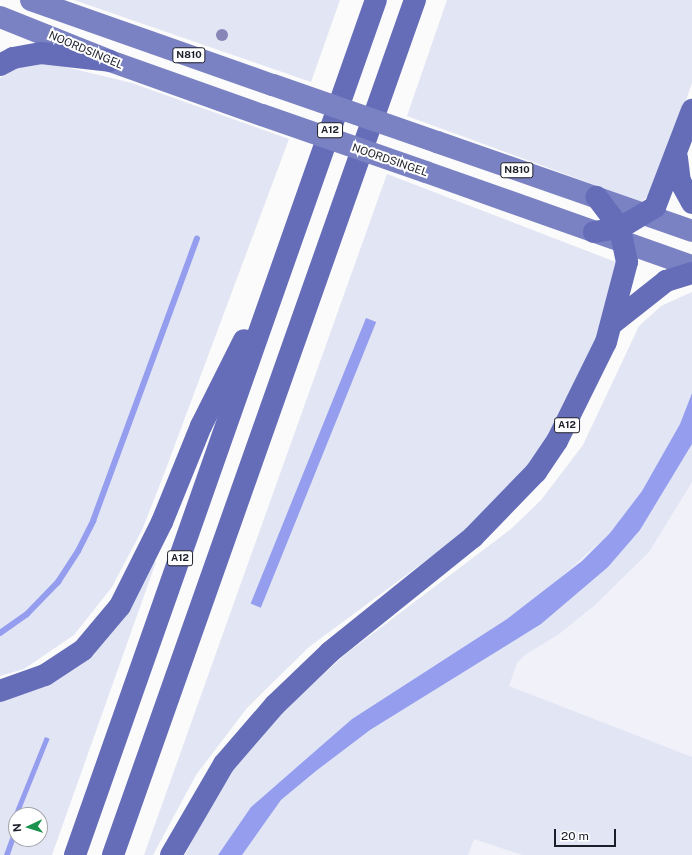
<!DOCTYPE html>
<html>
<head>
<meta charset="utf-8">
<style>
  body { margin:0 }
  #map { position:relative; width:692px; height:855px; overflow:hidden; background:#fbfbfb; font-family:"Public Sans",sans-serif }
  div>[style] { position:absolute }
  .built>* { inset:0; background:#f0f1f9 }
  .green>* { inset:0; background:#e2e5f3 }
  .water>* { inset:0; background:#949dee; transform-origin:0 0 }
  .stream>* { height:6px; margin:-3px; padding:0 3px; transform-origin:3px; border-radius:3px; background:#949dee }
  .major>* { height:22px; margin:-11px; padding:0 11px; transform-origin:11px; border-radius:11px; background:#7a82c3 }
  .highway>* { height:22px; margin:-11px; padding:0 11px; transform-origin:11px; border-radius:11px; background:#656db9 }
  .major-bridge>* { height:22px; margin:-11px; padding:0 11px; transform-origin:11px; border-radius:11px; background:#7a82c3 }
  .trees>* { width:12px; height:12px; margin:-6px; border-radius:50%; background:#8885b7 }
  span { translate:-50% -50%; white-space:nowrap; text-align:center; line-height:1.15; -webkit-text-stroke:4px #fff; paint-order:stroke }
  .shield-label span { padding:1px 3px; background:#fff; border:1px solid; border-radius:3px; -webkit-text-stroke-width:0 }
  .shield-label { font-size:10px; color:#1c1e2a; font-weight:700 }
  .street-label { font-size:11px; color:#1c1e2a }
  .north { position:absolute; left:8px; top:807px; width:40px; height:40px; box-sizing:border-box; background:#fff; border:1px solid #a4a5aa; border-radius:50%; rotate:266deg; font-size:11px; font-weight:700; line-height:16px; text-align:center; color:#1c1e2a }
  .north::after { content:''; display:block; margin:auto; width:14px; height:18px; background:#1a924e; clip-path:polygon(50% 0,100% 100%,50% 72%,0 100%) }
  .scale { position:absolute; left:554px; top:829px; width:62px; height:18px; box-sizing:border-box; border:2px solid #1c1e2a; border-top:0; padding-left:5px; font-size:12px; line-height:14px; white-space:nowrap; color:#1c1e2a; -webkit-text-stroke:3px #fff; paint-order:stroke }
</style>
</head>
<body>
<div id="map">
  <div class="built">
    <div style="clip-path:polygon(692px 424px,692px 855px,230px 855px)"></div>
  </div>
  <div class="green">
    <div style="clip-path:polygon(74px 0,340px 0,311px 82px)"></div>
    <div style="clip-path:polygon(447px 0,692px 0,692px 83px,661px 174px,650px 194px,641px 202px,407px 116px)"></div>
    <div style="clip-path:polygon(41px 61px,132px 83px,289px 139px,164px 474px,142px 530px,112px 587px,74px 635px,24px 669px,0 676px,0 78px,12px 70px)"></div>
    <div style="clip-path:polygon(387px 174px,621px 264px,598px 342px,573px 402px,520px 477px,478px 522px,309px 647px,247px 708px,196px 775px,153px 855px,144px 855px)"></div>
    <div style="clip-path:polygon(692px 292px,692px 393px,680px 424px,642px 491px,610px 533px,536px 600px,352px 719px,251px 807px,218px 855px,185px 855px,210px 805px,235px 768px,287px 707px,347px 653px,511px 529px,541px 500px,583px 445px,639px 326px,661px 306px)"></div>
    <div style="clip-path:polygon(692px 444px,692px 482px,649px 552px,595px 605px,559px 634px,525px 655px,517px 663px,509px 686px,692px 757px,692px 855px,522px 855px,474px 839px,468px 855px,242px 855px,281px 800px,316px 771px,370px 730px,500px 649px,608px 567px,640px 530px)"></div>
    <div style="clip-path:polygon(evenodd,153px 561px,156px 562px,52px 855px,0 855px,0 700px,58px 677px,153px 561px,16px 815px,40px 815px,40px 839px,16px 839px,16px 815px)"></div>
  </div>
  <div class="water">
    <div style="left:366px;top:318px;width:11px;height:308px;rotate:22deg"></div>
    <div style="clip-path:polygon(692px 393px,692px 444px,640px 530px,608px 567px,541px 624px,370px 730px,316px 771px,281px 800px,242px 855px,218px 855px,251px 807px,352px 719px,507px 619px,582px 561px,610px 533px,642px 491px,680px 424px)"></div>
    <div style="left:45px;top:737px;width:5px;height:83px;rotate:22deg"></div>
    <div style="clip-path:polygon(16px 822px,16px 837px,10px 855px,4px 855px)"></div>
  </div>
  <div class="stream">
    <div style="left:0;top:633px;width:33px;rotate:-35deg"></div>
    <div style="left:27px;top:614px;width:45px;rotate:-45.9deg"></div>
    <div style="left:58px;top:582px;width:37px;rotate:-57deg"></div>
    <div style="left:78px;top:551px;width:34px;rotate:-63deg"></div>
    <div style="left:93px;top:521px;width:301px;rotate:-69.8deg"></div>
  </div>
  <div class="major">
    <div style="left:31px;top:0;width:256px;rotate:19.4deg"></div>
    <div style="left:0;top:17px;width:118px;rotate:21.8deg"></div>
    <div style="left:110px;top:61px;width:161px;rotate:19.6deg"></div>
    <div style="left:437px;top:142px;width:270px;rotate:19.2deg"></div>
    <div style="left:426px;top:172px;width:282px;rotate:19.5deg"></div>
  </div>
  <div class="highway">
    <div style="left:0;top:65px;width:15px;rotate:-28deg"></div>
    <div style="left:13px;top:58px;width:28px;rotate:-10deg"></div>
    <div style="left:41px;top:53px;width:69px;rotate:6.6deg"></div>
    <div style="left:677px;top:158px;width:23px;rotate:83deg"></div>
    <div style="left:680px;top:181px;width:25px;rotate:61deg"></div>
    <div style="left:594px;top:232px;width:26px;rotate:-9deg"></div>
    <div style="left:620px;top:228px;width:41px;rotate:-31deg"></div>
    <div style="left:655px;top:207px;width:104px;rotate:-69.1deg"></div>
    <div style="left:613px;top:323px;width:68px;rotate:-38.4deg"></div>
    <div style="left:666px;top:281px;width:27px;rotate:-17deg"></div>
    <div style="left:0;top:691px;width:48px;rotate:-19.6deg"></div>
    <div style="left:45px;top:675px;width:45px;rotate:-33.3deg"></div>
    <div style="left:83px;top:650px;width:57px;rotate:-49.9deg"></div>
    <div style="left:120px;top:606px;width:94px;rotate:-63.4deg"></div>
    <div style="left:162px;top:522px;width:104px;rotate:-67.9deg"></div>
    <div style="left:201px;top:426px;width:96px;rotate:-63.4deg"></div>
    <div style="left:75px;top:855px;width:906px;rotate:-70.61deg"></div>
    <div style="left:113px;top:855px;width:907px;rotate:-70.55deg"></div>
    <div style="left:171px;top:855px;width:105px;rotate:-59.8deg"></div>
    <div style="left:224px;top:764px;width:78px;rotate:-49.2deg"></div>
    <div style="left:275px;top:705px;width:76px;rotate:-43.9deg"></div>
    <div style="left:330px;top:652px;width:184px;rotate:-38.8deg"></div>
    <div style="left:473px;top:537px;width:91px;rotate:-45.9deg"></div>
    <div style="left:536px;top:472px;width:37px;rotate:-56deg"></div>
    <div style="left:557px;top:441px;width:110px;rotate:-63.7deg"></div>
    <div style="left:606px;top:342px;width:83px;rotate:-75.3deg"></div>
    <div style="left:627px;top:262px;width:35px;rotate:-102deg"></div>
    <div style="left:620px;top:228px;width:39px;rotate:-127deg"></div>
  </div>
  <div class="major-bridge">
    <div style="left:273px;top:85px;width:174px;rotate:19.2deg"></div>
    <div style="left:262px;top:115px;width:174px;rotate:19.2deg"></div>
  </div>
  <div class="trees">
    <div style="left:222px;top:35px"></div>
  </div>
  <div class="shield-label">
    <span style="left:189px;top:55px">N810</span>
    <span style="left:330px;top:130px">A12</span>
    <span style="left:517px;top:170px">N810</span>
    <span style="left:567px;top:425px">A12</span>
    <span style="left:180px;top:558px">A12</span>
  </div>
  <div class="street-label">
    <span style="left:86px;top:50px;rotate:23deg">NOORDSINGEL</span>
    <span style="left:390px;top:160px;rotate:19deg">NOORDSINGEL</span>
  </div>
  <div class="north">N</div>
  <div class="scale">20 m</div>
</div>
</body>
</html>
